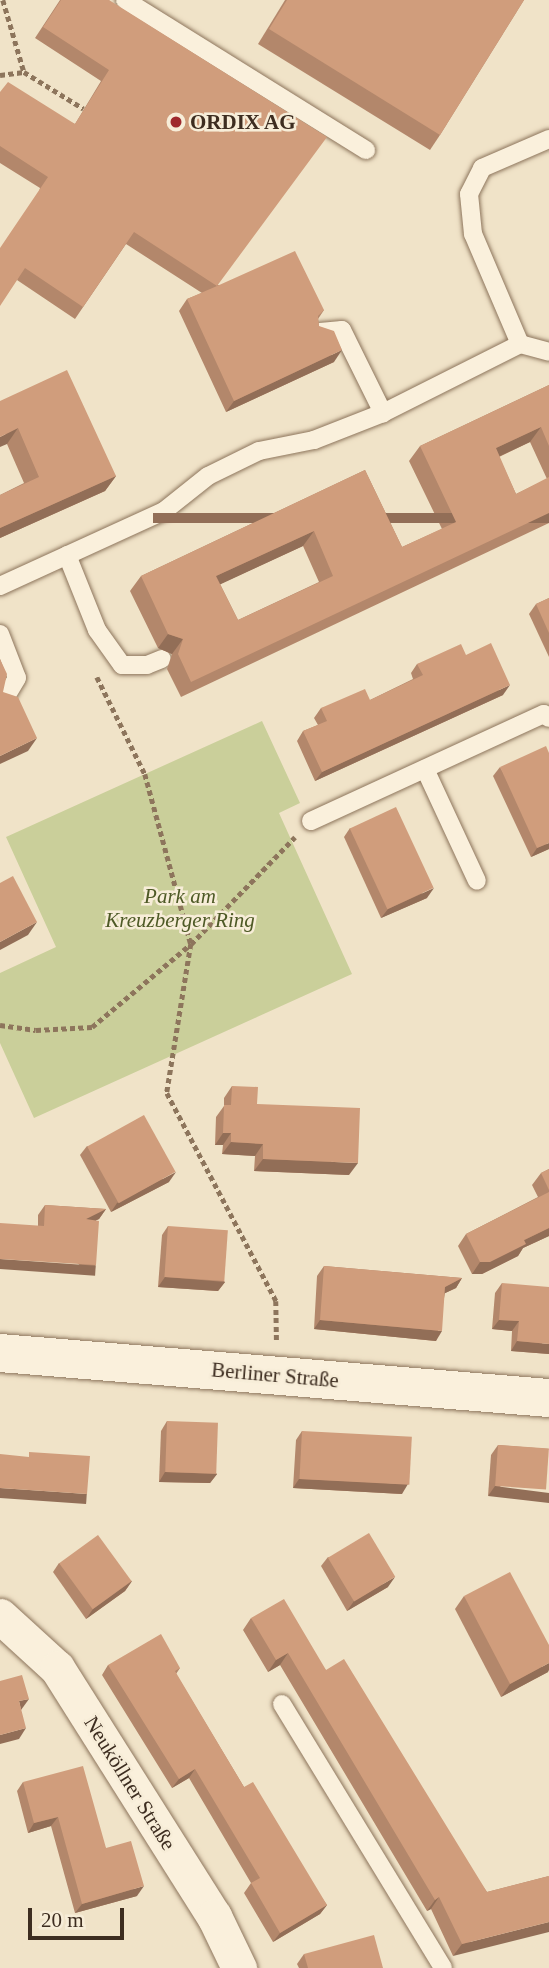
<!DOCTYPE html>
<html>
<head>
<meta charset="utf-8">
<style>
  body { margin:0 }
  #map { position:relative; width:549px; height:1968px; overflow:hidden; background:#f0e3c8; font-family:Georgia,serif }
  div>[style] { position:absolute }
  .green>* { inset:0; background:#cacf9a }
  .path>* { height:4.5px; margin-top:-2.25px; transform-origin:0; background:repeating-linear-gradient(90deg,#8d755c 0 5px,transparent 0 8.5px) }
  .roads { filter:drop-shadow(0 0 2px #8d755c) drop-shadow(0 0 2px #8d755c) }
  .lane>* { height:18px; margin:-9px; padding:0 9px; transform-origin:9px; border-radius:9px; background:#faf0dc }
  .street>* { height:35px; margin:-17.5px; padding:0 17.5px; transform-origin:17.5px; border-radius:17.5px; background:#faf0dc }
  .secondary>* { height:38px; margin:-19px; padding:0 19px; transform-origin:19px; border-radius:19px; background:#faf0dc }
  .wall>* { inset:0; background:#b3876b }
  .shaded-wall>* { inset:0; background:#926e57; transform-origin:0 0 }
  .building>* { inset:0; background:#d09d7c; transform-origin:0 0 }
  .dots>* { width:19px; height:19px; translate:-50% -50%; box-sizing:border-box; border:4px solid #f7edd8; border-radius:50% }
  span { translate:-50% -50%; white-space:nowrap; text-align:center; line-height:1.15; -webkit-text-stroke:5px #f7edd8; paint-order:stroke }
  .poi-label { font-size:21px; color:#3d2d20; font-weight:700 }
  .left { translate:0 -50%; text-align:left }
  .park-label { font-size:21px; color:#4e5a26; font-style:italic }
  .street-label { font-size:21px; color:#3d2d20 }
  .scale { position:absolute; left:28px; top:1908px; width:96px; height:32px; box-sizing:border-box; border:4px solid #3d2d20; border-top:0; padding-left:9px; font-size:21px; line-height:24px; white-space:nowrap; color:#3d2d20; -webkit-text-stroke:5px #f7edd8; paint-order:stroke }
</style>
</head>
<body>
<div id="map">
  <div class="green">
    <div style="clip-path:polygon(262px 721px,300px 803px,279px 813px,352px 974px,34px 1118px,0 1043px,0 973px,56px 947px,6px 837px)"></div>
  </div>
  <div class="path">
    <div style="left:3px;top:0;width:75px;rotate:73.7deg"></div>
    <div style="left:0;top:75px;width:24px;rotate:-7deg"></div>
    <div style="left:24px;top:72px;width:70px;rotate:31.7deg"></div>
    <div style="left:97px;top:677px;width:108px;rotate:63.7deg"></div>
    <div style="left:145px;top:774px;width:176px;rotate:74.9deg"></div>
    <div style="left:191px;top:944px;width:151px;rotate:99.2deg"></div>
    <div style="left:167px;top:1093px;width:235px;rotate:62.3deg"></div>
    <div style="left:276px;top:1301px;width:39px;rotate:89deg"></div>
    <div style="left:0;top:1025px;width:36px;rotate:8deg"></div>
    <div style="left:36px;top:1030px;width:56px;rotate:-3.1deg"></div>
    <div style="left:92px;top:1027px;width:129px;rotate:-40deg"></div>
    <div style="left:191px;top:944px;width:149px;rotate:-45.8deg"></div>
  </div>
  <div class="roads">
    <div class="lane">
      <div style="left:125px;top:0;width:284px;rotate:31.9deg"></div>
      <div style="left:320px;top:332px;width:22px;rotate:-5deg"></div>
      <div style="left:342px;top:330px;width:93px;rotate:63.7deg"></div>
      <div style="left:520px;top:344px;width:30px;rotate:15deg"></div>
      <div style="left:67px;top:555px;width:81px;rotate:68.2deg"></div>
      <div style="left:97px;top:630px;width:43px;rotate:54.5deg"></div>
      <div style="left:122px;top:665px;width:25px"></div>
      <div style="left:147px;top:665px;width:16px;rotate:-22deg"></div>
      <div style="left:0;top:586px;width:180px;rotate:-24.6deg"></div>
      <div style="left:164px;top:511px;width:56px;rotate:-38.5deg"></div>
      <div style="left:208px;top:476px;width:57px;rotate:-26.1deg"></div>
      <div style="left:259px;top:451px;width:56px;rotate:-11.3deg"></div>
      <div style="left:314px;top:440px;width:74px;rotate:-21.4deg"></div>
      <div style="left:383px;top:413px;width:153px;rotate:-26.7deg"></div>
      <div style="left:520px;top:344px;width:120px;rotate:-113.1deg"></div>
      <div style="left:473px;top:234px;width:40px;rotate:-95.7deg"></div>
      <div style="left:469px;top:194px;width:29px;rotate:-63deg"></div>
      <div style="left:482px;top:168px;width:73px;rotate:-23.4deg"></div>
      <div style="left:0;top:634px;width:47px;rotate:68.9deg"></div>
      <div style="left:17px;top:678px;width:26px;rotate:121deg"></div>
      <div style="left:425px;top:769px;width:123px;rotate:65.1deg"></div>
      <div style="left:311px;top:821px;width:256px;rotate:-24.7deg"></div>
      <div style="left:544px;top:714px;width:6px;rotate:39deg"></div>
      <div style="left:282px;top:1704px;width:309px;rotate:58.6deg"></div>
    </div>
    <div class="street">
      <div style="left:0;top:1616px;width:77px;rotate:42.4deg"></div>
      <div style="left:57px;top:1668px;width:294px;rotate:57.7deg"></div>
      <div style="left:214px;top:1916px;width:58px;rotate:64.3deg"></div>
    </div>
    <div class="secondary">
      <div style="left:0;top:1353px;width:551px;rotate:4.69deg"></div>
    </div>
  </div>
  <div class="wall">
    <div style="clip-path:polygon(60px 0,109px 0,218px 285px,324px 310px,318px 319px,319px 326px,334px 362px,226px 412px,179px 311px,187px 299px,202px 293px,126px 244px,75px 319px,17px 280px,40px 188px,0 163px,0 92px,75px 124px,101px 81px,35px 38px)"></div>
    <div style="clip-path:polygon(285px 0,524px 0,440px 135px,430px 150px,258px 44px)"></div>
    <div style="clip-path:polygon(evenodd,549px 385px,549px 523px,181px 697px,167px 669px,172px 654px,158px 648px,130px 591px,141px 576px,365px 470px,402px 547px,442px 529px,409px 461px,420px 446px,549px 385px,530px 442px,547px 479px,516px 494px,499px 457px,530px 442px,549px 385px,303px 546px,319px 582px,238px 620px,220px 584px,303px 546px)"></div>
    <div style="clip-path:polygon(0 401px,116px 476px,105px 491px,0 538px,0 495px,24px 483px,7px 444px)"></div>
    <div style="clip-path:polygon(549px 598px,549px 657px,529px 614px,536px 604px)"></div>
    <div style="clip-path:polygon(466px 655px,503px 695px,315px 781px,297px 741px,303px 731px,318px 725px,314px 718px,321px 708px,370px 700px,413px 679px,411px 673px,417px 664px)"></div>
    <div style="clip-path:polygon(500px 767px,549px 849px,531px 857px,493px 776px)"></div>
    <div style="clip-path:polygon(350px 828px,427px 898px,381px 918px,344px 837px)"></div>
    <div style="clip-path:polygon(232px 1086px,257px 1104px,349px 1175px,254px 1171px,255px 1156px,222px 1154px,223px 1145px,215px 1145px,216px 1117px,224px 1106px,224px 1098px)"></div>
    <div style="clip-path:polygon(87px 1146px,169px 1182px,111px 1212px,80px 1155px)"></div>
    <div style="clip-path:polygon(549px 1169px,549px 1236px,523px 1248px,518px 1256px,482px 1274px,472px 1274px,458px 1246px,466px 1234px,538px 1197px,532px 1185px,541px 1173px)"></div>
    <div style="clip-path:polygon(45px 1205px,106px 1209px,99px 1219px,96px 1220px,96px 1265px,89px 1274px,38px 1226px,38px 1215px)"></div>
    <div style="clip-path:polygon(168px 1226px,225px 1282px,218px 1291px,158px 1287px,162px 1235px)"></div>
    <div style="clip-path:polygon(324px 1266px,462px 1278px,456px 1288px,445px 1293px,436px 1341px,314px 1329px,317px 1276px)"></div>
    <div style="clip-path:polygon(502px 1283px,549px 1354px,511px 1351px,512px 1331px,492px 1329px,495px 1293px)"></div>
    <div style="clip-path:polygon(167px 1421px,217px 1474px,210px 1483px,159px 1482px,161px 1431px)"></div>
    <div style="clip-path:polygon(302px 1431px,402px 1494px,293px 1488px,296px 1440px)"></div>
    <div style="clip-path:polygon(498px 1445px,549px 1449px,488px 1496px,491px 1455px)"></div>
    <div style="clip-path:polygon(328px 1557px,388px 1587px,347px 1611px,321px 1566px)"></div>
    <div style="clip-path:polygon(59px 1563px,132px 1581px,125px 1591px,86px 1619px,53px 1572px)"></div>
    <div style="clip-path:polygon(464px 1596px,548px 1672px,501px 1697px,455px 1609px)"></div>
    <div style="clip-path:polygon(251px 1618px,326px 1670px,487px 1892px,549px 1876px,453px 1956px,431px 1909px,427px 1911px,280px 1665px,268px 1672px,243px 1630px)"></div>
    <div style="clip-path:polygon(108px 1665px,180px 1668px,176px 1674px,244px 1787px,327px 1905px,320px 1914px,273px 1942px,244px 1893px,251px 1883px,189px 1778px,172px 1788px,102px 1675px)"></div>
    <div style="clip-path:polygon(23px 1782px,106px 1848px,137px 1896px,75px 1913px,51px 1826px,28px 1833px,17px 1791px)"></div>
    <div style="clip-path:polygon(304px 1954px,383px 1968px,299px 1968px,297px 1964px)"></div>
  </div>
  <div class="shaded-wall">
    <div style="clip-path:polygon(342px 350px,334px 362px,226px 412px,234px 401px)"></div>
    <div style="clip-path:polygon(541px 427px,530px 442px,485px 463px,496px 448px)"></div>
    <div style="clip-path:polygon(18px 428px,7px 444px,0 447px,0 437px)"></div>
    <div style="clip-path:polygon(116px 476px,105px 491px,0 538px,0 528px)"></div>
    <div style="left:549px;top:513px;width:10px;height:396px;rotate:90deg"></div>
    <div style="clip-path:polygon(314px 531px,303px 546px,206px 591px,216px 576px)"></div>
    <div style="clip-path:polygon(168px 634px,183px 639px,172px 654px,158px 648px)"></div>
    <div style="clip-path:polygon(510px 685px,503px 695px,315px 781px,322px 772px)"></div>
    <div style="clip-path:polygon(37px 738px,28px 751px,0 764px,0 756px)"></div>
    <div style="clip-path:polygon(549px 843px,549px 849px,531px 857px,537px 848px)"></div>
    <div style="clip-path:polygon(434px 888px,427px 898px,381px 918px,388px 909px)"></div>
    <div style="clip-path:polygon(37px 922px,28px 935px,0 950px,0 942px)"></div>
    <div style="clip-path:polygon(223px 1133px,231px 1133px,223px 1145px,215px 1145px)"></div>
    <div style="clip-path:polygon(231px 1142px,263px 1144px,255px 1156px,222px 1154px)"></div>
    <div style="clip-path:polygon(263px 1159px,358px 1163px,349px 1175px,254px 1171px)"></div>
    <div style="clip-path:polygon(176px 1172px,169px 1182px,111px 1212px,117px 1203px)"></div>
    <div style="clip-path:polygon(106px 1209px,99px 1219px,79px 1229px,86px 1219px)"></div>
    <div style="clip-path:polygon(549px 1228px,549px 1236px,523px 1248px,518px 1256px,482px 1274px,472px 1274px,480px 1262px)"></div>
    <div style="left:0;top:1259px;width:96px;height:10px;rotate:4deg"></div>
    <div style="clip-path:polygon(165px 1277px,225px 1282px,218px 1291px,158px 1287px)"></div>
    <div style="clip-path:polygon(462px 1278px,456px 1288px,439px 1296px,445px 1287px)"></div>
    <div style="clip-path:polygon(320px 1320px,442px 1331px,436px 1341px,314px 1329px)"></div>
    <div style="clip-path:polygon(499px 1320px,519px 1321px,512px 1331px,492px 1329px)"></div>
    <div style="clip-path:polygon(517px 1341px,549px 1344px,549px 1354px,511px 1351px)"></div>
    <div style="clip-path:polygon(165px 1472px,217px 1474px,210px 1483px,159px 1482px)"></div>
    <div style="clip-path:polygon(299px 1479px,408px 1484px,402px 1494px,293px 1488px)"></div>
    <div style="clip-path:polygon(495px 1486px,549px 1493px,549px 1503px,488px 1496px)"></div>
    <div style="left:0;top:1488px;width:87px;height:10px;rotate:4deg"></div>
    <div style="clip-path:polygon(395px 1577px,388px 1587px,347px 1611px,354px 1601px)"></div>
    <div style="clip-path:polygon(132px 1581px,125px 1591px,86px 1619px,93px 1609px)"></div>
    <div style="clip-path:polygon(288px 1653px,280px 1665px,268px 1672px,276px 1660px)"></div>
    <div style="clip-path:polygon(549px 1663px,549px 1670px,548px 1672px,501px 1697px,510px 1684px)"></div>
    <div style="clip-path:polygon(29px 1699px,21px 1710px,19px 1701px)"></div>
    <div style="clip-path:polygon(26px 1728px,19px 1739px,0 1744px,0 1735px)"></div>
    <div style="clip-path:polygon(195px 1769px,189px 1778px,172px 1788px,179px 1779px)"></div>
    <div style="clip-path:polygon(58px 1817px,51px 1826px,28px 1833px,34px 1823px)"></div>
    <div style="clip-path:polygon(144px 1886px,137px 1896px,75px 1913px,82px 1904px)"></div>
    <div style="clip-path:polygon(439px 1897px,431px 1909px,427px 1911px,435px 1900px)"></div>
    <div style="clip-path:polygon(327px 1905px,320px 1914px,273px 1942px,280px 1933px)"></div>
    <div style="clip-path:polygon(549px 1922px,549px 1932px,453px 1956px,462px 1944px)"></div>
  </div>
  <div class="building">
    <div style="clip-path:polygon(61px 0,109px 0,327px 137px,217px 286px,295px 251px,324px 310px,318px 316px,319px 326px,334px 331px,342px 350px,234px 401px,187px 299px,217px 286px,134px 232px,83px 307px,25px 268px,0 306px,0 248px,48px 177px,0 146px,0 92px,8px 82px,75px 124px,109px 70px,43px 27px)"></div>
    <div style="clip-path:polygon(287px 0,524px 0,440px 135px,269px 29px)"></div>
    <div style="clip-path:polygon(67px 370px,116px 476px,0 528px,0 495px,39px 477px,18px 428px,0 437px,0 401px)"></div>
    <div style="clip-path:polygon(evenodd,549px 385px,549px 446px,541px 427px,496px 448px,516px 494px,549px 477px,549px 513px,191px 682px,178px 654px,183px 639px,168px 634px,141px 576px,365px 470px,402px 547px,456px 522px,420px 446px,549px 385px,314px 531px,333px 576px,238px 620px,216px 576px,314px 531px)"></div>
    <div style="clip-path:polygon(549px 598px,549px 633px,536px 604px)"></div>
    <div style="clip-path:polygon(491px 643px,510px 685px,322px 772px,303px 731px,327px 721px,321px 708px,365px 689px,370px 700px,423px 675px,417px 664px,461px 644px,466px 655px)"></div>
    <div style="clip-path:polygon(0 659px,7px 674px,3px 692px,18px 697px,37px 738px,0 756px)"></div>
    <div style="clip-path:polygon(546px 746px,549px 753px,549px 843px,537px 848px,500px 767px)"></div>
    <div style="left:396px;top:807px;width:89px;height:51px;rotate:65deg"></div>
    <div style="clip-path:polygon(13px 876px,37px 922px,0 942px,0 883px)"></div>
    <div style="clip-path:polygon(232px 1086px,258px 1087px,257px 1104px,360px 1108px,358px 1163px,263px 1159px,263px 1144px,231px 1142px,231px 1133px,223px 1133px,224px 1105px,231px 1105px)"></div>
    <div style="left:144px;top:1115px;width:65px;height:65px;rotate:61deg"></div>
    <div style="clip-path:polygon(549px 1169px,549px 1190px,541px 1173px)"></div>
    <div style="clip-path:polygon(549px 1192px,549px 1228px,524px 1240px,526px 1244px,490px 1262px,480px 1262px,466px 1234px)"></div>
    <div style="clip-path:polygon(45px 1205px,106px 1209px,86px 1219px,99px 1221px,96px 1265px,0 1259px,0 1223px,44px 1226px)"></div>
    <div style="left:168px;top:1226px;width:60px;height:51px;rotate:4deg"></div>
    <div style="clip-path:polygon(324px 1266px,462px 1278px,445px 1287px,442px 1331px,320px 1320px)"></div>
    <div style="clip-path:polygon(502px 1283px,549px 1287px,549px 1344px,517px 1341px,519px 1321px,499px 1320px)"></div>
    <div style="left:167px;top:1421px;width:51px;height:51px;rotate:2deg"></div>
    <div style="left:302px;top:1431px;width:110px;height:48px;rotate:3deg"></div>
    <div style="left:498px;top:1445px;width:51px;height:41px;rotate:4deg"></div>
    <div style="clip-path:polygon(29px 1452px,90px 1456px,87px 1494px,0 1488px,0 1454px,29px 1457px)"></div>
    <div style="left:369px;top:1533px;width:51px;height:48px;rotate:59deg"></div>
    <div style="left:98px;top:1535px;width:57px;height:48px;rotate:54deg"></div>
    <div style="clip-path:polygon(510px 1572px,549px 1645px,549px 1663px,510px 1684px,464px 1596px)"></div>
    <div style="clip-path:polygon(284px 1599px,326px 1670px,344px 1659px,487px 1892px,549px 1876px,549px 1922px,462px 1944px,439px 1897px,435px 1900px,288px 1653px,276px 1660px,251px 1618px)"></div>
    <div style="clip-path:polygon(161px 1634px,180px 1668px,175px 1671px,244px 1787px,253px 1782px,327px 1905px,280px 1933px,251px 1883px,260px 1878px,195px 1769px,179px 1779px,108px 1665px)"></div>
    <div style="clip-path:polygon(22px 1675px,29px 1699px,19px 1701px,26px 1728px,0 1735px,0 1681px)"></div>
    <div style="clip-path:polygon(83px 1766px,106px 1848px,131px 1841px,144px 1886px,82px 1904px,58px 1817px,34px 1823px,23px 1782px)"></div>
    <div style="clip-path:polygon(374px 1935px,383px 1968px,308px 1968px,304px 1954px)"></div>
  </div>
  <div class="dots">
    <div style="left:176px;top:122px;background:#9f292d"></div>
  </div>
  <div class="poi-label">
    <span class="left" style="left:190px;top:122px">ORDIX AG</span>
  </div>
  <div class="park-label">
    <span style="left:180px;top:908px">Park am<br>Kreuzberger Ring</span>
  </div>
  <div class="street-label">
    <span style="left:275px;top:1375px;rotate:5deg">Berliner Straße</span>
    <span style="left:130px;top:1783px;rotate:58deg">Neuköllner Straße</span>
  </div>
  <div class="scale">20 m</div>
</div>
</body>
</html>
